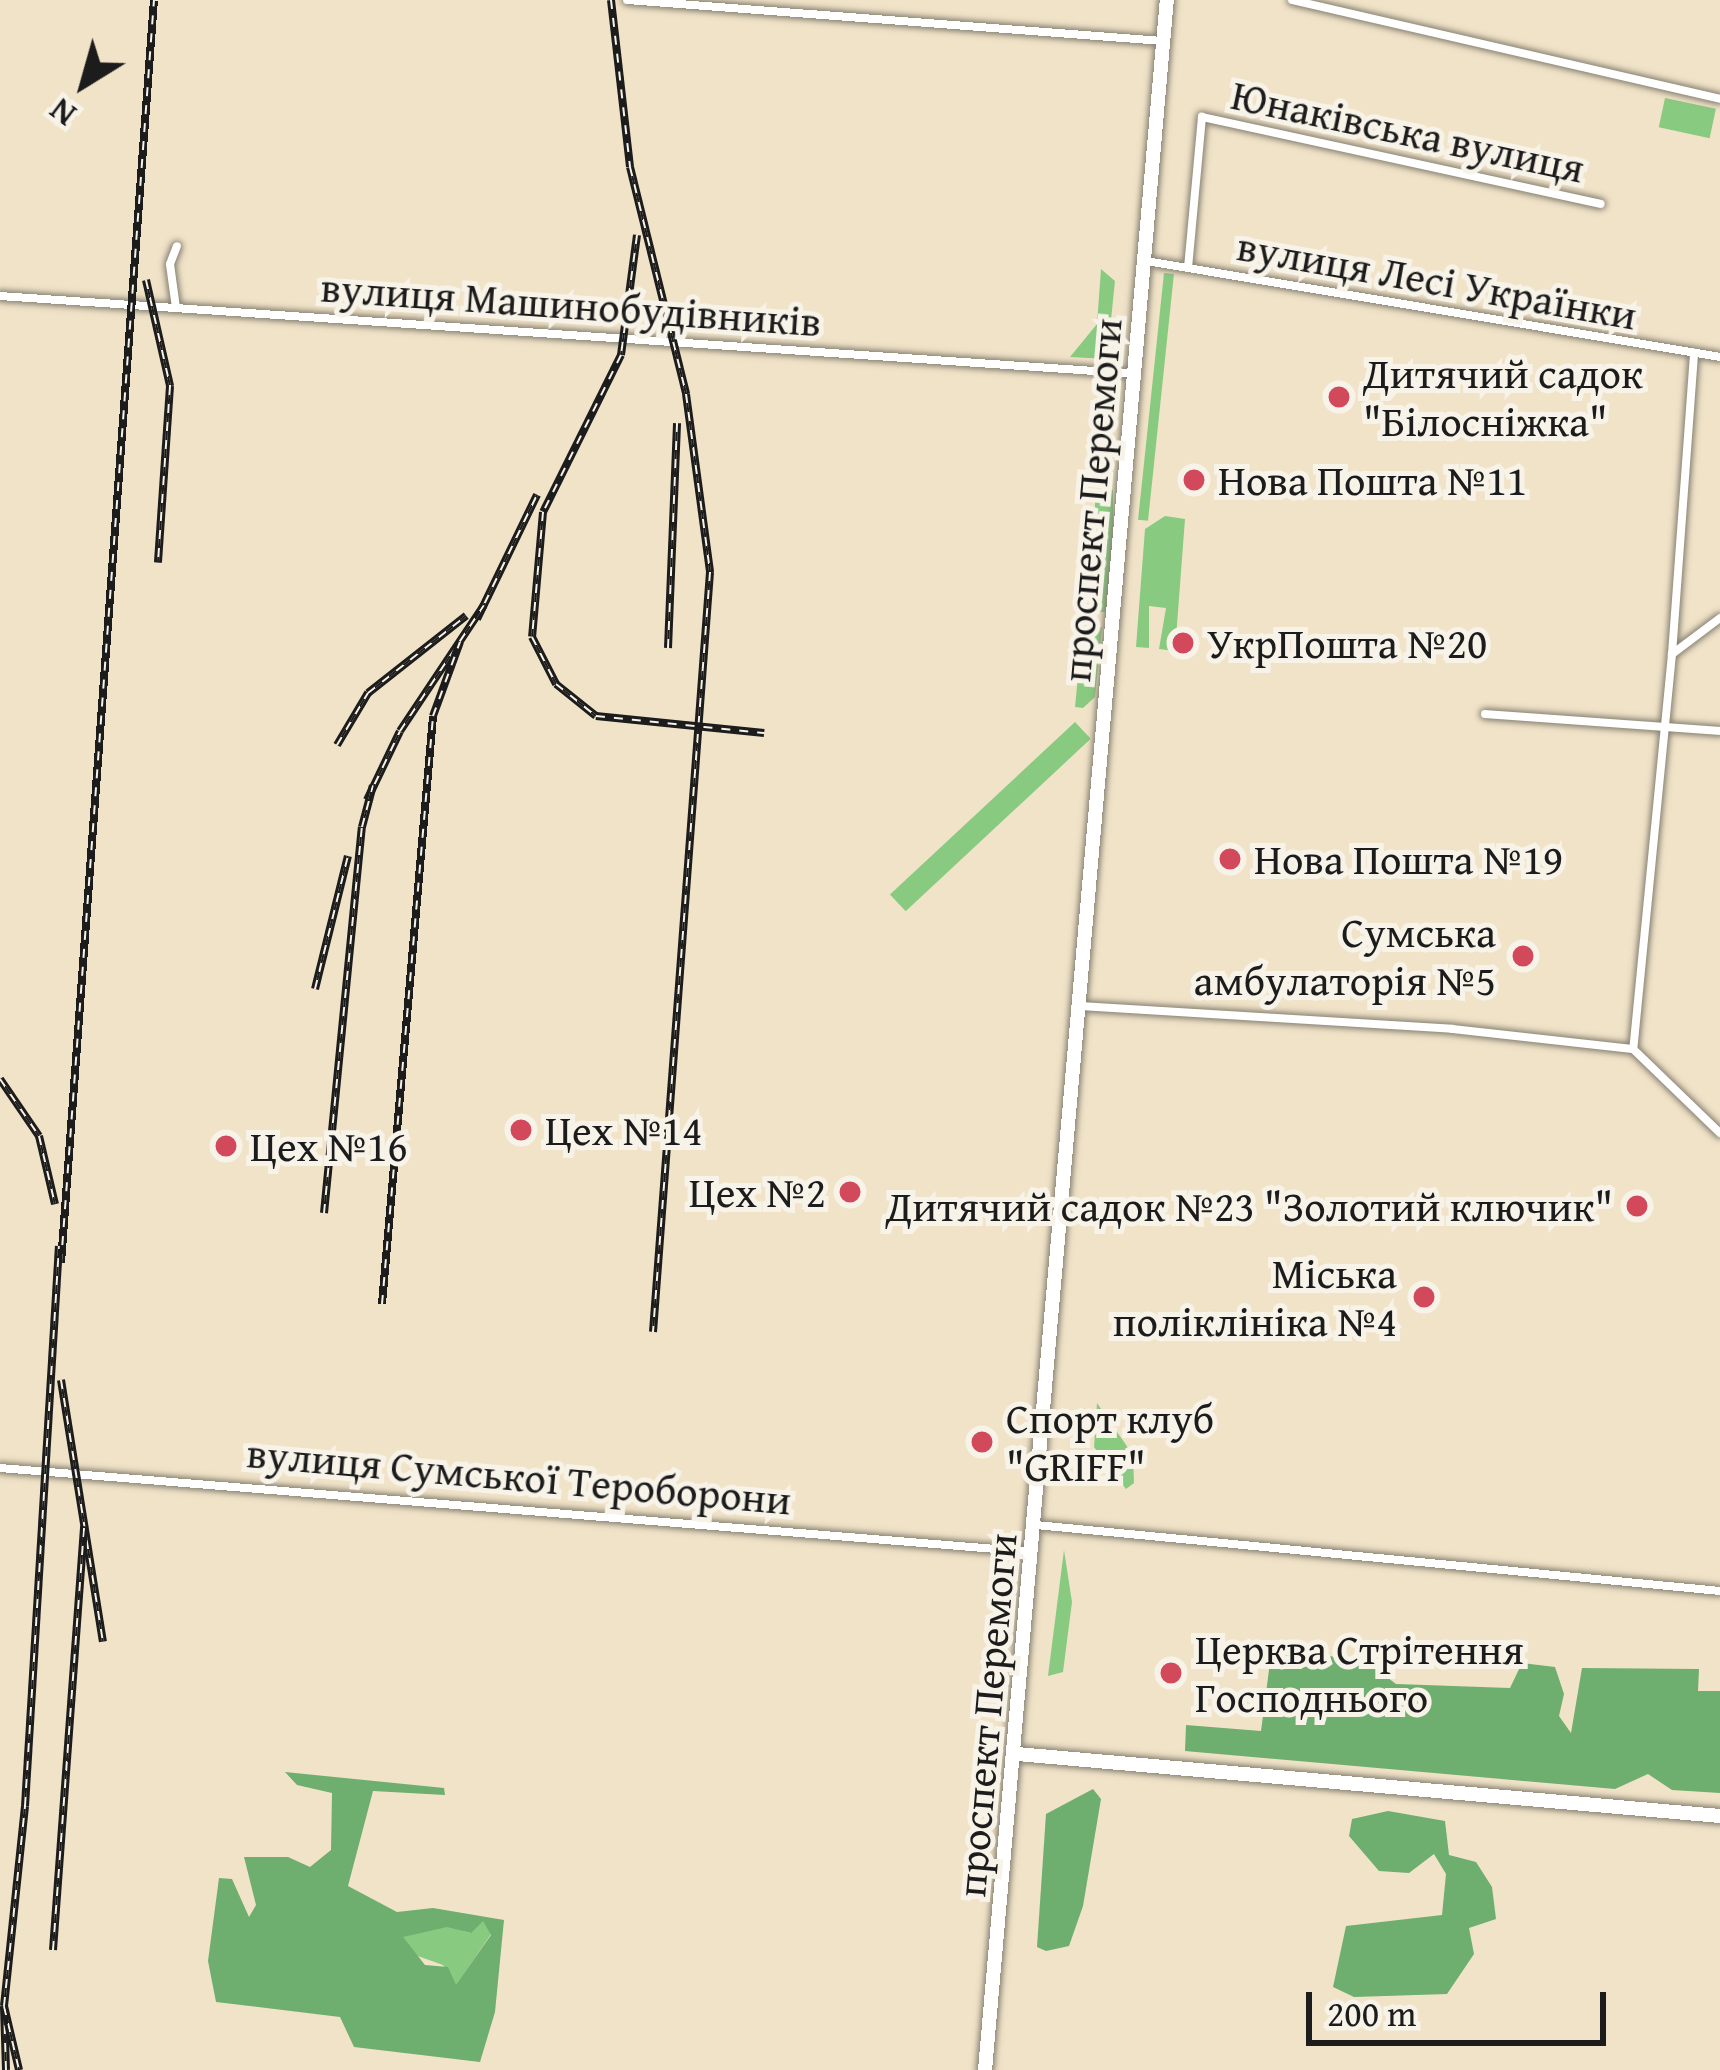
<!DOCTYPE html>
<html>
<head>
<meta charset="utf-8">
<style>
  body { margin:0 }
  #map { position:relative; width:1720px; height:2070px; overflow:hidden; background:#f1e3c8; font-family:"Gentium Book Plus",serif }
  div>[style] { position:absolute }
  .green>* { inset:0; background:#89ca81; transform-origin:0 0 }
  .forest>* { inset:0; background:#6eae6f }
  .roads { filter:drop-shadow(0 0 3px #868072) drop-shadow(0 0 3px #868072) }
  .minor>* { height:8px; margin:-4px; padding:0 4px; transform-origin:4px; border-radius:4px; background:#fff }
  .primary>* { height:14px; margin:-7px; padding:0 7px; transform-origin:7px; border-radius:7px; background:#fff }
  .rail>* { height:8px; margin-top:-4px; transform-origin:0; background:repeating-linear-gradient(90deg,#f7f3e8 0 9px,#1c1c1c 0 18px); box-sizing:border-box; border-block:3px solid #1c1c1c }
  .dots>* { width:33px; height:33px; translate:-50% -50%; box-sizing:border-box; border:6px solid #f7f3e8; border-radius:50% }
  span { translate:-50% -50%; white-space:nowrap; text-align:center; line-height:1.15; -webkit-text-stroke:10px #f7f3e8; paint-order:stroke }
  .street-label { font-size:42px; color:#1c1c1c }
  .poi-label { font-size:42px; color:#1c1c1c }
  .left { translate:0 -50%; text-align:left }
  .right { translate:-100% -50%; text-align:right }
  .north { position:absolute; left:24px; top:24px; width:120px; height:120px; -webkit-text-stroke:9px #f7f3e8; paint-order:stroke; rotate:217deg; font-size:33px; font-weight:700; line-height:48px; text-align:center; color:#1c1c1c }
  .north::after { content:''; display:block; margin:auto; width:42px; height:54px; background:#1c1c1c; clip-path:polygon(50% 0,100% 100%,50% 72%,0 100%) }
  .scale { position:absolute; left:1306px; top:1992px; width:300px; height:54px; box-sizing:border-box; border:6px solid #1c1c1c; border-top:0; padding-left:15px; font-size:36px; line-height:42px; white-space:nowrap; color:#1c1c1c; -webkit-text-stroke:9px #f7f3e8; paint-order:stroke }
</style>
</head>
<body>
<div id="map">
  <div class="green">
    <div style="left:1665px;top:98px;width:52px;height:30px;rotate:12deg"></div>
    <div style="clip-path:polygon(1101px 269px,1115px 281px,1107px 359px,1070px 357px,1097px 324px)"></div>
    <div style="left:1164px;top:273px;width:10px;height:248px;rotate:6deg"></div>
    <div style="left:1095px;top:490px;width:18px;height:122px"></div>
    <div style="clip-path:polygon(1165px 516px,1185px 519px,1175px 651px,1159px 649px,1166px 608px,1149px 606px,1149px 648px,1136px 647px,1145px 529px)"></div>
    <div style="clip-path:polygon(1083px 625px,1102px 627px,1095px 697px,1083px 708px,1075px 707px)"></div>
    <div style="left:1075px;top:722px;width:23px;height:253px;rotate:47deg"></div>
    <div style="clip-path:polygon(1097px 1403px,1133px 1455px,1134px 1483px,1126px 1489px,1094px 1447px)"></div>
    <div style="clip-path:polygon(1064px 1550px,1072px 1602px,1063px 1672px,1048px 1676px)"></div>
    <div style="clip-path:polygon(483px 1920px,491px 1934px,456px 1986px,443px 1965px,412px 1954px,402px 1936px,447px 1926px,470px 1933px)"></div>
  </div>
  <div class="forest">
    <div style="clip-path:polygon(1272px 1647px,1367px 1662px,1396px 1684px,1510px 1688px,1522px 1663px,1555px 1667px,1564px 1694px,1559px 1716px,1571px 1733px,1582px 1668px,1699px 1669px,1698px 1691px,1720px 1691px,1720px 1793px,1672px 1790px,1648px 1774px,1615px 1789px,1185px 1751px,1186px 1725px,1261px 1731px)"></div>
    <div style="clip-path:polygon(evenodd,285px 1772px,444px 1788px,445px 1795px,373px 1791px,348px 1886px,397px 1912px,433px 1908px,504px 1920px,495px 2012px,480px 2062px,354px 2047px,340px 2017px,216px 2002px,208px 1961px,219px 1878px,232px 1879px,249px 1917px,256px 1905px,244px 1857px,288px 1857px,310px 1867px,331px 1850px,332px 1793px,297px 1785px,285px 1772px,483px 1921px,491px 1935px,456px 1985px,448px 1967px,425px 1965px,403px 1937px,447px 1927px,471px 1933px,483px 1921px)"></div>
    <div style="clip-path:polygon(1093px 1789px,1101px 1799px,1083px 1906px,1069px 1946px,1046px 1951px,1037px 1947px,1046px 1814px)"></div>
    <div style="clip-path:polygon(1388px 1811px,1445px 1821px,1449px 1855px,1476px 1862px,1492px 1887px,1496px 1919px,1469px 1928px,1474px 1954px,1447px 1994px,1354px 1997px,1333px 1987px,1346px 1926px,1442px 1915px,1446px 1874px,1434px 1854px,1409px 1873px,1379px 1871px,1349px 1836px,1352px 1819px)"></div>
  </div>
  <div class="roads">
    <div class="minor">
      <div style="left:627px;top:0;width:537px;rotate:4.38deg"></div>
      <div style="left:1292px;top:0;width:439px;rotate:13deg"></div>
      <div style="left:1146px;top:261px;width:582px;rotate:9.49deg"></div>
      <div style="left:1188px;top:268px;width:152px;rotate:-84.7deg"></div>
      <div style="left:1202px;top:117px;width:408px;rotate:12.3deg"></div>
      <div style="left:0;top:296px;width:1140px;rotate:3.92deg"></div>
      <div style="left:176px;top:308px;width:44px;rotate:-97.8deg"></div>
      <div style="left:170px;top:264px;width:19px;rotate:-69deg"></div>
      <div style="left:1720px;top:618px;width:60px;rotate:143.1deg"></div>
      <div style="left:1672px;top:654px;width:397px;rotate:95.6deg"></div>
      <div style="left:1633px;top:1049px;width:121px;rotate:44deg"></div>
      <div style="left:1672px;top:654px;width:302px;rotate:-85.8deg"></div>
      <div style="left:1485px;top:714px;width:236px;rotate:4.1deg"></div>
      <div style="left:1080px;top:1006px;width:373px;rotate:3.5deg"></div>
      <div style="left:1452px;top:1029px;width:182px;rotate:6.3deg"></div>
      <div style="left:0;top:1468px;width:1035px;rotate:4.65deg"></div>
      <div style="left:1036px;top:1525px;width:687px;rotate:5.51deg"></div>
    </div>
    <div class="primary">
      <div style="left:1017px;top:1754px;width:706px;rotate:5.04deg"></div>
      <div style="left:985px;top:2070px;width:2078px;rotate:-84.98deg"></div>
    </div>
  </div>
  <div class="rail">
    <div style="left:611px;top:0;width:168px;rotate:83.5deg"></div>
    <div style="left:630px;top:167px;width:234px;rotate:76.1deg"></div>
    <div style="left:686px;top:394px;width:180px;rotate:82.3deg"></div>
    <div style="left:710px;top:572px;width:762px;rotate:94.29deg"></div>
    <div style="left:637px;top:235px;width:121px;rotate:97.6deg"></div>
    <div style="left:621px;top:355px;width:175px;rotate:116.4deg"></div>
    <div style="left:543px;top:512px;width:125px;rotate:95deg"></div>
    <div style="left:532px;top:637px;width:53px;rotate:62.9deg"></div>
    <div style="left:556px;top:684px;width:51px;rotate:38.7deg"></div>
    <div style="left:596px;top:716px;width:169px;rotate:5.8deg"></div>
    <div style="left:146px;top:280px;width:109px;rotate:77.2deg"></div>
    <div style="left:170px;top:386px;width:177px;rotate:93.9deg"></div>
    <div style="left:477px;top:619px;width:138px;rotate:-64.2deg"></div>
    <div style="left:668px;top:648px;width:225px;rotate:-87.7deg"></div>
    <div style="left:337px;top:745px;width:61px;rotate:-59.2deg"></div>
    <div style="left:368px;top:693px;width:125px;rotate:-38.2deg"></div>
    <div style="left:367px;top:800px;width:76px;rotate:-64.4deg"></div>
    <div style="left:400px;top:731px;width:151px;rotate:-56.3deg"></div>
    <div style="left:315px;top:989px;width:137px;rotate:-76.1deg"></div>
    <div style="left:0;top:1079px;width:69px;rotate:55.6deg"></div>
    <div style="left:39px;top:1136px;width:70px;rotate:76.8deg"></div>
    <div style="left:324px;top:1213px;width:388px;rotate:-84.4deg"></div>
    <div style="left:362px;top:827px;width:43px;rotate:-75.3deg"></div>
    <div style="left:61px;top:1263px;width:1266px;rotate:-85.79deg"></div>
    <div style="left:382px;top:1304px;width:590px;rotate:-85.04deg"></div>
    <div style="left:433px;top:716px;width:79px;rotate:-70deg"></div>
    <div style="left:61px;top:1380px;width:265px;rotate:80.9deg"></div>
    <div style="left:53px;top:1950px;width:425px;rotate:-85.8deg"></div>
    <div style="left:4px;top:2006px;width:201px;rotate:-84deg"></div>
    <div style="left:25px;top:1806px;width:561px;rotate:-86.53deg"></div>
    <div style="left:6px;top:2070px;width:64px;rotate:-91.8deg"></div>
    <div style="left:4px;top:2006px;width:66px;rotate:76.8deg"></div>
  </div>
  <div class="dots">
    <div style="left:1339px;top:397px;background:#d1495b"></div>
    <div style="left:1194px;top:480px;background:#d1495b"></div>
    <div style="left:1183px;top:643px;background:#d1495b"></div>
    <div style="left:1230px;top:859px;background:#d1495b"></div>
    <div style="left:1523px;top:956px;background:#d1495b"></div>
    <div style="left:521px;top:1130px;background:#d1495b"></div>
    <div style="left:226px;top:1146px;background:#d1495b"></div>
    <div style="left:850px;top:1192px;background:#d1495b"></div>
    <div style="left:1637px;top:1206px;background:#d1495b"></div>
    <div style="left:1424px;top:1297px;background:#d1495b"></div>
    <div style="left:982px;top:1442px;background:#d1495b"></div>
    <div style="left:1171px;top:1673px;background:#d1495b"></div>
  </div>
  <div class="street-label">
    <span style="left:1408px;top:131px;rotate:12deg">Юнаківська вулиця</span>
    <span style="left:1437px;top:280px;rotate:10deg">вулиця Лесі Українки</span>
    <span style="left:571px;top:304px;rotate:4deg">вулиця Машинобудівників</span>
    <span style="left:1091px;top:500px;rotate:-85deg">проспект Перемоги</span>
    <span style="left:519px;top:1476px;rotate:5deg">вулиця Сумської Тероборони</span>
    <span style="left:986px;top:1715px;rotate:-85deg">проспект Перемоги</span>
  </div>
  <div class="poi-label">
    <span class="left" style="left:1363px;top:397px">Дитячий садок<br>"Білосніжка"</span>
    <span class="left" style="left:1218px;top:480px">Нова Пошта №11</span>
    <span class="left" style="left:1207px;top:643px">УкрПошта №20</span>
    <span class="left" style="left:1254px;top:859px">Нова Пошта №19</span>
    <span class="right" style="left:1496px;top:956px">Сумська<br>амбулаторія №5</span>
    <span class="left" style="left:545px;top:1130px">Цех №14</span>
    <span class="left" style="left:250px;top:1146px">Цех №16</span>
    <span class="right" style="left:826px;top:1192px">Цех №2</span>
    <span class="right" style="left:1613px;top:1206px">Дитячий садок №23 "Золотий ключик"</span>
    <span class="right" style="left:1397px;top:1297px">Міська<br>поліклініка №4</span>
    <span class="left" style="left:1006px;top:1442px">Спорт клуб<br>"GRIFF"</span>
    <span class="left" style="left:1195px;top:1673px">Церква Стрітення<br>Господнього</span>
  </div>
  <div class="north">N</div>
  <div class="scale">200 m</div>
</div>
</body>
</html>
